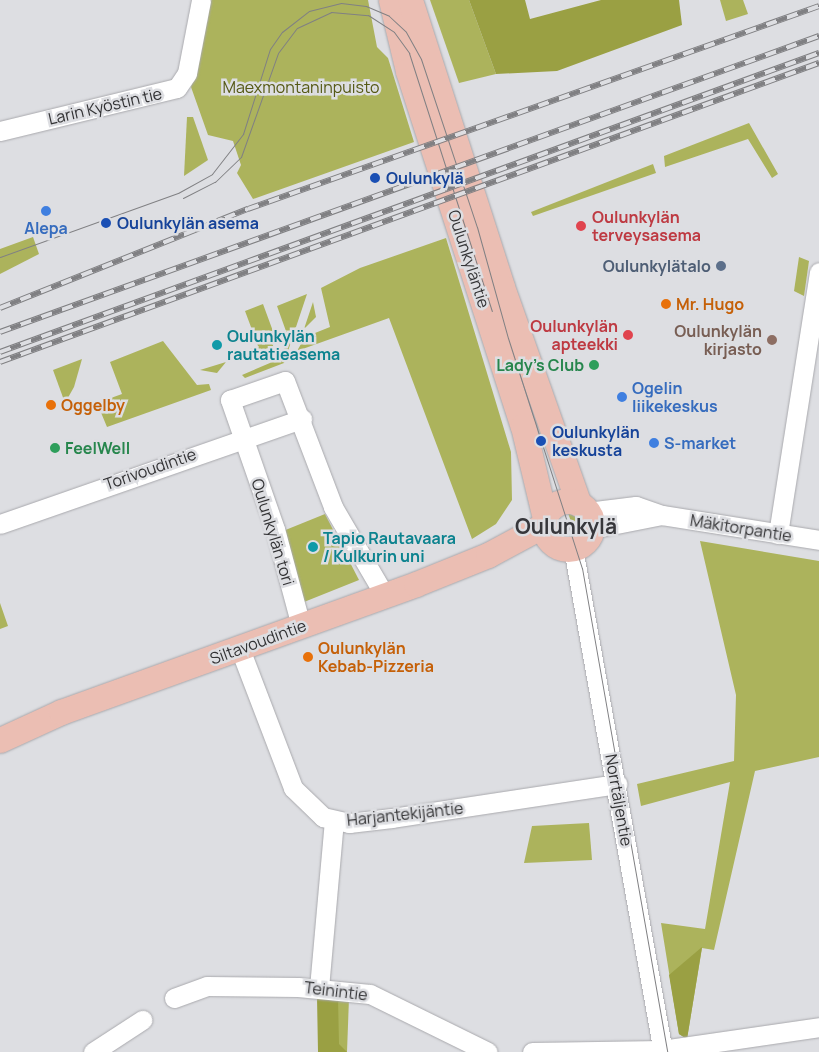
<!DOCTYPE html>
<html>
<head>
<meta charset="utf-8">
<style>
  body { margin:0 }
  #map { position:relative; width:819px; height:1052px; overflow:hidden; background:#dddee2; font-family:Manrope,sans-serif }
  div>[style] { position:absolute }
  .green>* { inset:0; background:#acb35c }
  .forest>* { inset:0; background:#9aa043 }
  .roads { filter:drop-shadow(0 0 1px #a9a9ad) drop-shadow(0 0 1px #a9a9ad) }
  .minor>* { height:19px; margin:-9.5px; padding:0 9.5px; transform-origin:9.5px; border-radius:9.5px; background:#fff }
  .major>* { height:25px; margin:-12.5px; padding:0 12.5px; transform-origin:12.5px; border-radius:12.5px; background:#ebbeb3 }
  .major>.ring { margin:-12.5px; padding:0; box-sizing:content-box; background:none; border:25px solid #ebbeb3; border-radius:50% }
  .tram>* { height:1px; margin:-0.5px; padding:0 0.5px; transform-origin:0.5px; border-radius:0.5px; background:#808083 }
  .rail>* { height:5.5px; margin-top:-2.75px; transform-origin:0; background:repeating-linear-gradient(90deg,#dddee2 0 11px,#808083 0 22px); box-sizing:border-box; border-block:1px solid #808083 }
  .dots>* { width:14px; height:14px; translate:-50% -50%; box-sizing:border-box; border:2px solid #dddee2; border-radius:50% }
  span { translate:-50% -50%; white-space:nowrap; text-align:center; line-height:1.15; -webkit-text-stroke:5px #dddee2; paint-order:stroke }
  .park-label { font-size:16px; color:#555915 }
  .street-label { font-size:16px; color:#323234 }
  .transit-label { font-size:16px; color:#164399; font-weight:700 }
  .left { translate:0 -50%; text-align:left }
  .health-label { font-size:16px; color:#be3a42; font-weight:700 }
  .right { translate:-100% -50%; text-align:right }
  .shop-label { font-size:16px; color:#366cbe; font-weight:700 }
  .service-label { font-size:16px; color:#4e5e75; font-weight:700 }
  .food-label { font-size:16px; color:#c56008; font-weight:700 }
  .education-label { font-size:16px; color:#785e54; font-weight:700 }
  .culture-label { font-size:16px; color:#0d838f; font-weight:700 }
  .leisure-label { font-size:16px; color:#27864d; font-weight:700 }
  .district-label { font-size:21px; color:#37373b; font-weight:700 }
</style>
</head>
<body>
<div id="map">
  <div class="green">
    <div style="clip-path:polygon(210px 0,368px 0,377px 47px,388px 58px,414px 142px,253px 199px,237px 173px,241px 165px,233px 141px,208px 135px,191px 87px)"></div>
    <div style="clip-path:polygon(430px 0,469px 0,496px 74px,459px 83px)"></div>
    <div style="clip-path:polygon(720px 0,743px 0,748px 14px,726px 21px)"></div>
    <div style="clip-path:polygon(187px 117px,193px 117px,208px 160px,184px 176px)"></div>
    <div style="clip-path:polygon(749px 123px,778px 174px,772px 178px,748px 139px,665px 167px,664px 156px)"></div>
    <div style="clip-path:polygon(653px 164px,656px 173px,533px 216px,531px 212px)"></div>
    <div style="clip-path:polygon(33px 237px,39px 254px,0 274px,0 249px)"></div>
    <div style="clip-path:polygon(446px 238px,511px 452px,512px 500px,496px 524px,472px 539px,389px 318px,297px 351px,305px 337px,330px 327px,321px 288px,360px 268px)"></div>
    <div style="clip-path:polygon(799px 257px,809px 261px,804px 296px,794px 291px)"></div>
    <div style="clip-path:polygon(307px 294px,284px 363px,245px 378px,242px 375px,277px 360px,284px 350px,287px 334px,277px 306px)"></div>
    <div style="clip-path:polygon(313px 302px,316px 317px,304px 329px)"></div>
    <div style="clip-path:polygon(263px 304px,274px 334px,273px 346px,242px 360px,239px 353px,258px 346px,245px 311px)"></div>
    <div style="clip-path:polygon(163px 341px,197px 385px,209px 384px,211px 390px,107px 427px,97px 403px,122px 394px,110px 362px)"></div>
    <div style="clip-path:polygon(82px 359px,74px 387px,65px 403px,53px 370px)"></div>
    <div style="clip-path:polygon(226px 362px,217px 373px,200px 370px)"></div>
    <div style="clip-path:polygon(568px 513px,578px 518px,580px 529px,574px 530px)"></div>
    <div style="clip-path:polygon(325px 514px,359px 580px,304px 602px,283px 531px)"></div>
    <div style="clip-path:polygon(700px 541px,819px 561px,819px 757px,755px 771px,714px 950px,702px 948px,687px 1039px,679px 1034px,661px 923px,705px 929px,730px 782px,641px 806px,637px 784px,734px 761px,736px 695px)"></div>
    <div style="clip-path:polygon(0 603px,8px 626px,0 629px)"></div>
    <div style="clip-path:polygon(589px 823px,592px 860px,524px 863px,532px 826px)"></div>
    <div style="clip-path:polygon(338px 997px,349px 998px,347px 1052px,318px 1052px)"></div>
  </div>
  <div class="forest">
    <div style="clip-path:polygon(469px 0,525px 0,530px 19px,601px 0,679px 0,682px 25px,557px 71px,496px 74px)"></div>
    <div style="clip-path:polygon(702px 947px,687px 1039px,679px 1034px,669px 975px)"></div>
    <div style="clip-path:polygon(317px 997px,338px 997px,339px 1044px,347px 1052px,318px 1052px)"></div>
  </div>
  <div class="roads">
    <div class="minor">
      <div style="left:0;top:131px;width:182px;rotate:-13.7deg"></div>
      <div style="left:177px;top:88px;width:18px;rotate:-56deg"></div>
      <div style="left:187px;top:73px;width:74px;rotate:-79.1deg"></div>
      <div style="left:587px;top:512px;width:49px;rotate:-7deg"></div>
      <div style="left:636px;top:506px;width:28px;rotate:19deg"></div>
      <div style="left:662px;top:515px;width:159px;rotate:9deg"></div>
      <div style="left:0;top:524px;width:320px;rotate:-19.2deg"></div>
      <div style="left:591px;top:529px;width:71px;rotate:-11.3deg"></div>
      <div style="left:778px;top:534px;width:265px;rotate:-81.1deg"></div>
      <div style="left:573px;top:548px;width:512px;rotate:79.88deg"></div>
      <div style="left:301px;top:626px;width:100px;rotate:-105deg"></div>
      <div style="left:275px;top:529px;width:137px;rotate:-109.2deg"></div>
      <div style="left:230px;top:400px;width:58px;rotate:-19.1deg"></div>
      <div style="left:285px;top:381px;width:135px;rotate:69.1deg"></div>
      <div style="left:333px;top:507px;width:103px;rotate:59.7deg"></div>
      <div style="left:240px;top:649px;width:149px;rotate:69.1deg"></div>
      <div style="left:293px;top:788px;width:42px;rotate:44deg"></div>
      <div style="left:323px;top:817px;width:27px;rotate:13deg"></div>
      <div style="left:349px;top:823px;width:43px;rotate:-6.6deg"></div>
      <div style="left:392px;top:818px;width:228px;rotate:-8.6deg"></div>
      <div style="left:319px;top:988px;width:168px;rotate:-84.9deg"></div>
      <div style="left:174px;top:998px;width:35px;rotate:-20deg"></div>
      <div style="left:207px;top:986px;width:91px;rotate:0.6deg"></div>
      <div style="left:298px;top:987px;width:72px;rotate:5.6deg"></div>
      <div style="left:370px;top:994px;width:131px;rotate:26.2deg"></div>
      <div style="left:93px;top:1052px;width:59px;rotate:-33.1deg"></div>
      <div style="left:532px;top:1052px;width:130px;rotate:-0.9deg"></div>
      <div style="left:662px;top:1050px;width:159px;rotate:-8.3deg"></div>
    </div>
    <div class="major">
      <div style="left:391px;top:0;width:73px;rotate:76.5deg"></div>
      <div style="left:408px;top:71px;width:373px;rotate:72.1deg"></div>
      <div style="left:523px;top:426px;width:95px;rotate:76.6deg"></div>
      <div style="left:410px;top:0;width:301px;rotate:72.2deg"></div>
      <div style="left:502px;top:287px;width:230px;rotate:70.5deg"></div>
      <div class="ring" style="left:544px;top:501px;width:23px;height:23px"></div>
      <div style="left:0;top:740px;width:67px;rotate:-24.7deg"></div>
      <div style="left:61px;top:712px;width:377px;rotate:-19.8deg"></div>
      <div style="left:416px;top:584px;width:78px;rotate:-21.9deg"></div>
      <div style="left:488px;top:555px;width:64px;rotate:-28.2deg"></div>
    </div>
  </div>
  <div class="tram">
    <div style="left:183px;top:198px;width:36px;rotate:-27deg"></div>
    <div style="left:215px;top:182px;width:36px;rotate:-44deg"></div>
    <div style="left:241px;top:157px;width:110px;rotate:-70.4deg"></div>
    <div style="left:278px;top:53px;width:31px;rotate:-53deg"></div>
    <div style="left:297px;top:28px;width:38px;rotate:-25deg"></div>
    <div style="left:331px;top:12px;width:37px;rotate:5deg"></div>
    <div style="left:368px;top:15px;width:31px;rotate:33deg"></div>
    <div style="left:394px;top:32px;width:26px;rotate:54deg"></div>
    <div style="left:409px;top:53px;width:271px;rotate:72.2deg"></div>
    <div style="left:0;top:257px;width:189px;rotate:-19.8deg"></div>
    <div style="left:178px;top:193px;width:39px;rotate:-29deg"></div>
    <div style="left:212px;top:174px;width:51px;rotate:-52.2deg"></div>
    <div style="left:243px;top:134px;width:89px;rotate:-72.4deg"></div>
    <div style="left:270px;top:49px;width:21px;rotate:-55deg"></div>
    <div style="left:282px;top:32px;width:34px;rotate:-38deg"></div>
    <div style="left:309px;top:11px;width:33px;rotate:-14deg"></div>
    <div style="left:341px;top:3px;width:25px;rotate:7deg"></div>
    <div style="left:366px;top:6px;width:25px;rotate:23deg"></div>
    <div style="left:389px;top:16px;width:23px;rotate:43deg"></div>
    <div style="left:406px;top:32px;width:31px;rotate:61deg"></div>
    <div style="left:421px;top:59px;width:177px;rotate:71.6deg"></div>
    <div style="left:477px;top:227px;width:115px;rotate:74.4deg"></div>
    <div style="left:508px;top:338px;width:242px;rotate:72.2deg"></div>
    <div style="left:582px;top:568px;width:491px;rotate:80deg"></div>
  </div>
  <div class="rail">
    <div style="left:0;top:308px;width:267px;rotate:-21.8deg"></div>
    <div style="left:248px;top:209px;width:606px;rotate:-19.57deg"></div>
    <div style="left:0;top:332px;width:871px;rotate:-19.87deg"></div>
    <div style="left:0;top:352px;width:872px;rotate:-20.06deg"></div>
    <div style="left:0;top:362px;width:872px;rotate:-20.06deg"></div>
  </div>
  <div class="dots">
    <div style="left:375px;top:178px;background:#1a4fb4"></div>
    <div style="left:46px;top:211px;background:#3f7fe0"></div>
    <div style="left:106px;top:223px;background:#1a4fb4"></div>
    <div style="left:581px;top:226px;background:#e0444e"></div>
    <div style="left:721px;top:266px;background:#5c6f8a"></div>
    <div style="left:666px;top:304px;background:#e8710a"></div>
    <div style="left:628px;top:335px;background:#e0444e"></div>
    <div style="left:772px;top:340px;background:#8d6e63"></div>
    <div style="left:217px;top:345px;background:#0f9aa8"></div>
    <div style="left:594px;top:365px;background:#2e9e5b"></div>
    <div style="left:622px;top:397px;background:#3f7fe0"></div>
    <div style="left:51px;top:405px;background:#e8710a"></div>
    <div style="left:541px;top:441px;background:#1a4fb4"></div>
    <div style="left:654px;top:443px;background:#3f7fe0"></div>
    <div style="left:55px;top:448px;background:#2e9e5b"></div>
    <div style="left:313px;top:547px;background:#0f9aa8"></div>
    <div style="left:308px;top:657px;background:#e8710a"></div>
  </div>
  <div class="park-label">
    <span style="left:301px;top:87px">Maexmontaninpuisto</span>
  </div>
  <div class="street-label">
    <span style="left:105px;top:106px;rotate:-13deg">Larin Kyöstin tie</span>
    <span style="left:469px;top:259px;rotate:72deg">Oulunkyläntie</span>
    <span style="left:150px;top:469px;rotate:-19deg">Torivoudintie</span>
    <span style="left:741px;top:528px;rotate:9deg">Mäkitorpantie</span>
    <span style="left:273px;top:532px;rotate:73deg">Oulunkylän tori</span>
    <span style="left:258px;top:642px;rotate:-20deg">Siltavoudintie</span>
    <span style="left:619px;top:800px;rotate:80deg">Norrtäljentie</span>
    <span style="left:405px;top:814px;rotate:-6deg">Harjantekijäntie</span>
    <span style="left:336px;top:991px;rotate:7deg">Teinintie</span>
  </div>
  <div class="transit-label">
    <span class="left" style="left:386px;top:178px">Oulunkylä</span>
    <span class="left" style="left:117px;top:223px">Oulunkylän asema</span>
    <span class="left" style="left:552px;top:441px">Oulunkylän<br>keskusta</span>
  </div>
  <div class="health-label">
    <span class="left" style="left:592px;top:226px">Oulunkylän<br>terveysasema</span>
    <span class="right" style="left:618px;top:335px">Oulunkylän<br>apteekki</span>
  </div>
  <div class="shop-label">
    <span style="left:46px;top:228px">Alepa</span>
    <span class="left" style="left:632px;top:397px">Ogelin<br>liikekeskus</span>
    <span class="left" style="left:664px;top:443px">S-market</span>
  </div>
  <div class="service-label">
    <span class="right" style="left:711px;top:266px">Oulunkylätalo</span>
  </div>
  <div class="food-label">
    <span class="left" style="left:676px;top:304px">Mr. Hugo</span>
    <span class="left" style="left:61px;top:405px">Oggelby</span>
    <span class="left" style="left:318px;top:657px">Oulunkylän<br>Kebab-Pizzeria</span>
  </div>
  <div class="education-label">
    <span class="right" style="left:762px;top:340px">Oulunkylän<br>kirjasto</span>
  </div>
  <div class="culture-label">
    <span class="left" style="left:227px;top:345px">Oulunkylän<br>rautatieasema</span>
    <span class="left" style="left:323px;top:547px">Tapio Rautavaara<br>/ Kulkurin uni</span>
  </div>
  <div class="leisure-label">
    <span class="right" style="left:584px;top:365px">Lady's Club</span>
    <span class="left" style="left:65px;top:448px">FeelWell</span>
  </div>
  <div class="district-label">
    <span style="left:566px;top:526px">Oulunkylä</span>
  </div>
</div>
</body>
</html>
